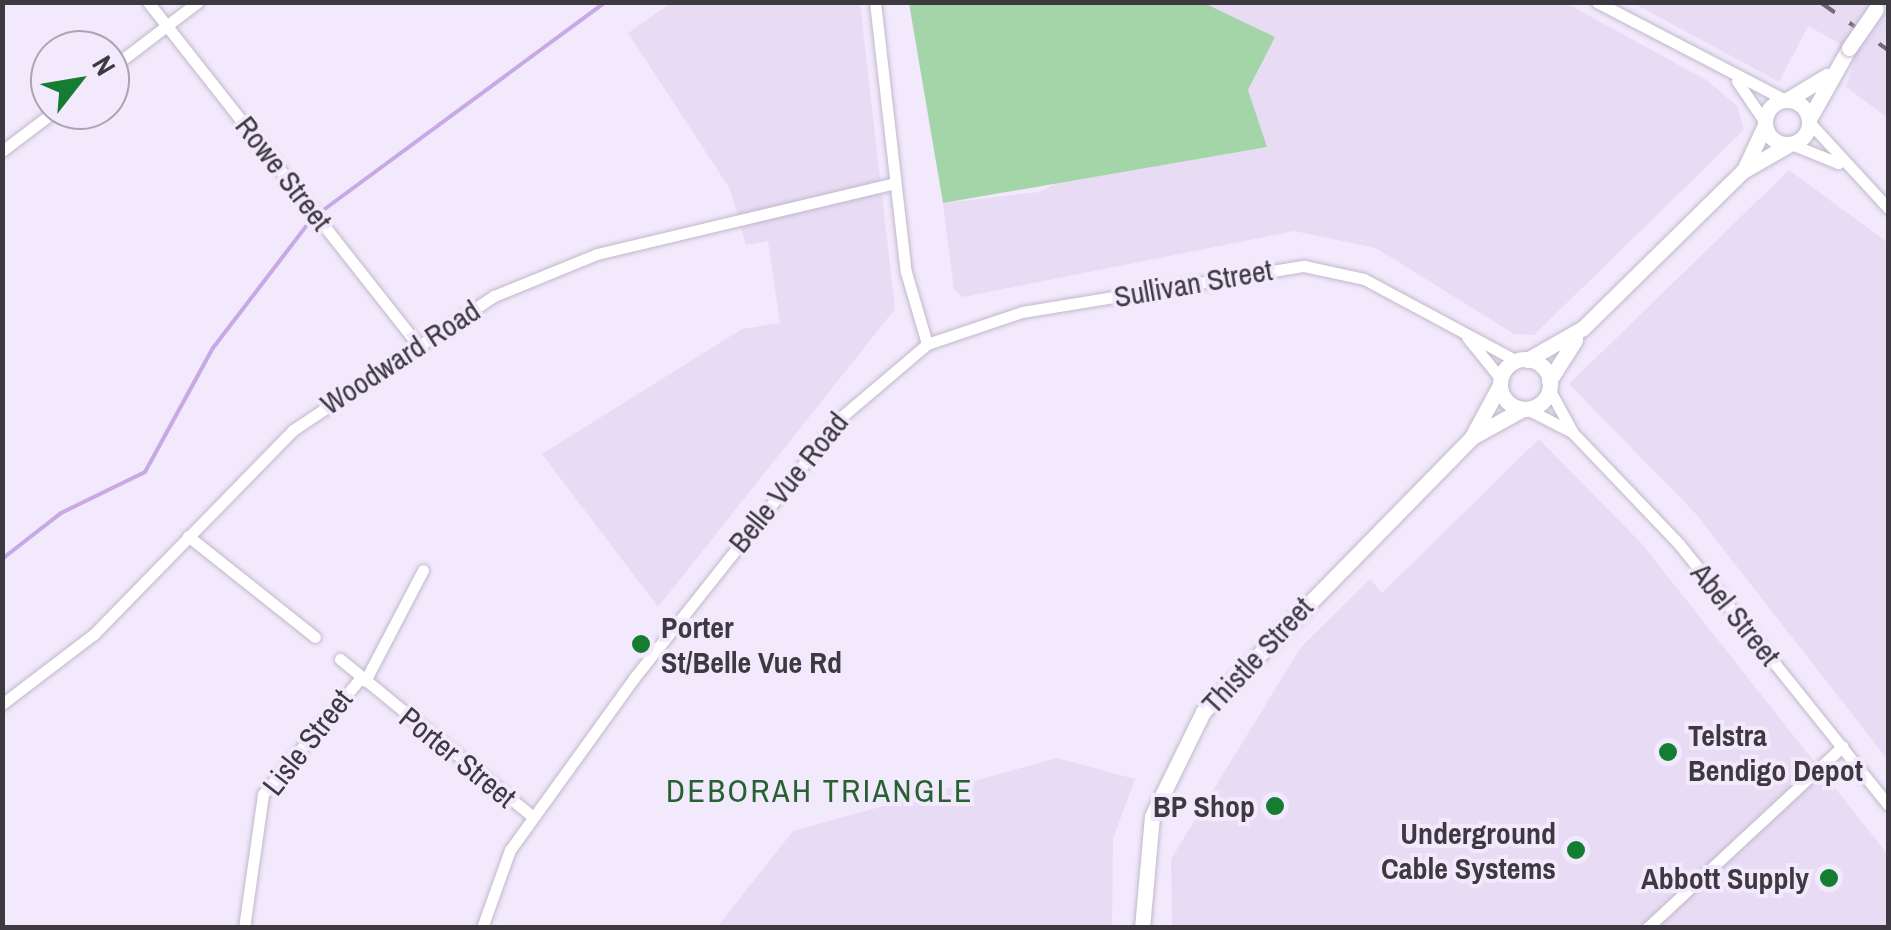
<!DOCTYPE html>
<html>
<head>
<meta charset="utf-8">
<style>
  body { margin:0 }
  #map { position:relative; width:1891px; height:930px; overflow:hidden; background:#f2e9fc; font-family:"Archivo Narrow",sans-serif }
  div>[style] { position:absolute }
  .built>* { inset:0; background:#e8dcf5 }
  .green>* { inset:0; background:#a4d5a9 }
  .stream>* { height:4px; margin:-2px; padding:0 2px; transform-origin:2px; border-radius:2px; background:#c6a9e5 }
  .roads { filter:drop-shadow(0 0 2px #c1b8cb) drop-shadow(0 0 2px #c1b8cb) }
  .street>* { height:11px; margin:-5.5px; padding:0 5.5px; transform-origin:5.5px; border-radius:5.5px; background:#fff }
  .secondary>* { height:15px; margin:-7.5px; padding:0 7.5px; transform-origin:7.5px; border-radius:7.5px; background:#fff }
  .secondary>.ring { margin:-7.5px; padding:0; box-sizing:content-box; background:none; border:15px solid #fff; border-radius:50% }
  .rail>* { height:4px; margin-top:-2px; transform-origin:0; background:repeating-linear-gradient(90deg,#706b76 0 18px,transparent 0 36px) }
  .bridges { filter:drop-shadow(0 0 2px #c1b8cb) drop-shadow(0 0 2px #c1b8cb) }
  .secondary-bridge>* { height:15px; margin:-7.5px; padding:0 7.5px; transform-origin:7.5px; border-radius:7.5px; background:#fff }
  .dots>* { width:28px; height:28px; translate:-50% -50%; box-sizing:border-box; border:5px solid #f2e9fc; border-radius:50% }
  span { translate:-50% -50%; white-space:nowrap; text-align:center; line-height:1.15; -webkit-text-stroke:8px #f2e9fc; paint-order:stroke }
  .street-label { font-size:30px; color:#3d3941 }
  .poi-label { font-size:30px; color:#3d3941; font-weight:700 }
  .left { translate:0 -50%; text-align:left }
  .right { translate:-100% -50%; text-align:right }
  .neighbourhood-label { font-size:32px; color:#266231; letter-spacing:2.5px }
  .frame { position:absolute; inset:0; border:5px solid #3d3941; pointer-events:none }
  .north { position:absolute; left:30px; top:30px; width:100px; height:100px; box-sizing:border-box; background:#f2e9fc; border:2px solid #aaa3b1; border-radius:50%; rotate:59deg; font-size:28px; font-weight:700; line-height:40px; text-align:center; color:#3d3941 }
  .north::after { content:''; display:block; margin:auto; width:35px; height:45px; background:#147d32; clip-path:polygon(50% 0,100% 100%,50% 72%,0 100%) }
</style>
</head>
<body>
<div id="map">
  <div class="built">
    <div style="clip-path:polygon(1868px 2px,1888px 12px,1888px 118px,1846px 87px,1857px 53px,1808px 26px,1779px 82px,1633px 3px)"></div>
    <div style="clip-path:polygon(671px 3px,860px 3px,895px 309px,658px 607px,542px 454px,742px 329px,780px 323px,768px 241px,746px 245px,730px 189px,628px 33px)"></div>
    <div style="clip-path:polygon(1204px 3px,1566px 3px,1708px 81px,1737px 106px,1744px 130px,1534px 335px,1514px 334px,1376px 248px,1294px 231px,963px 297px,954px 290px,943px 203px,1039px 192px,1248px 90px,1275px 37px)"></div>
    <div style="clip-path:polygon(1789px 170px,1888px 243px,1888px 760px,1695px 513px,1569px 384px)"></div>
    <div style="clip-path:polygon(1539px 439px,1642px 544px,1888px 855px,1888px 927px,1172px 927px,1171px 859px,1301px 647px,1370px 579px,1382px 593px)"></div>
    <div style="clip-path:polygon(1057px 758px,1135px 779px,1113px 839px,1112px 927px,717px 927px,793px 831px)"></div>
  </div>
  <div class="green">
    <div style="clip-path:polygon(909px 3px,1204px 3px,1275px 37px,1248px 90px,1267px 147px,943px 203px)"></div>
  </div>
  <div class="stream">
    <div style="left:322px;top:211px;width:352px;rotate:-36.4deg"></div>
    <div style="left:2px;top:559px;width:75px;rotate:-37.9deg"></div>
    <div style="left:61px;top:513px;width:93px;rotate:-26deg"></div>
    <div style="left:145px;top:472px;width:141px;rotate:-61.3deg"></div>
    <div style="left:213px;top:348px;width:160px;rotate:-52.6deg"></div>
  </div>
  <div class="roads">
    <div class="street">
      <div style="left:148px;top:2px;width:437px;rotate:51.8deg"></div>
      <div style="left:875px;top:2px;width:272px;rotate:83.5deg"></div>
      <div style="left:906px;top:272px;width:75px;rotate:73.7deg"></div>
      <div style="left:1597px;top:2px;width:212px;rotate:27.5deg"></div>
      <div style="left:110px;top:69px;width:111px;rotate:-37.3deg"></div>
      <div style="left:1737px;top:81px;width:50px;rotate:55.7deg"></div>
      <div style="left:1809px;top:122px;width:117px;rotate:47.4deg"></div>
      <div style="left:1791px;top:144px;width:51px;rotate:22deg"></div>
      <div style="left:2px;top:151px;width:68px;rotate:-37.2deg"></div>
      <div style="left:1467px;top:337px;width:54px;rotate:51deg"></div>
      <div style="left:1549px;top:389px;width:50px;rotate:61.4deg"></div>
      <div style="left:1573px;top:433px;width:153px;rotate:46.3deg"></div>
      <div style="left:1679px;top:544px;width:334px;rotate:51.3deg"></div>
      <div style="left:1527px;top:409px;width:48px;rotate:27.1deg"></div>
      <div style="left:188px;top:536px;width:162px;rotate:38.5deg"></div>
      <div style="left:340px;top:659px;width:248px;rotate:39.3deg"></div>
      <div style="left:365px;top:681px;width:125px;rotate:-62.4deg"></div>
      <div style="left:2px;top:704px;width:116px;rotate:-37.3deg"></div>
      <div style="left:94px;top:634px;width:285px;rotate:-45.7deg"></div>
      <div style="left:293px;top:430px;width:242px;rotate:-33.7deg"></div>
      <div style="left:494px;top:296px;width:111px;rotate:-22.2deg"></div>
      <div style="left:597px;top:254px;width:306px;rotate:-13.4deg"></div>
      <div style="left:244px;top:928px;width:135px;rotate:-81.9deg"></div>
      <div style="left:263px;top:794px;width:150px;rotate:-49.9deg"></div>
      <div style="left:482px;top:928px;width:83px;rotate:-70.3deg"></div>
      <div style="left:510px;top:850px;width:212px;rotate:-54.2deg"></div>
      <div style="left:634px;top:678px;width:330px;rotate:-51.6deg"></div>
      <div style="left:839px;top:419px;width:116px;rotate:-40.4deg"></div>
      <div style="left:927px;top:344px;width:100px;rotate:-18.6deg"></div>
      <div style="left:1022px;top:312px;width:286px;rotate:-9.3deg"></div>
      <div style="left:1304px;top:266px;width:61px;rotate:12.2deg"></div>
      <div style="left:1364px;top:279px;width:174px;rotate:28.2deg"></div>
      <div style="left:1647px;top:928px;width:267px;rotate:-42.9deg"></div>
    </div>
    <div class="secondary">
      <div style="left:1787px;top:100px;width:47px;rotate:-31deg"></div>
      <div class="ring" style="left:1765px;top:100px;width:29px;height:29px"></div>
      <div style="left:1809px;top:119px;width:81px;rotate:-60.6deg"></div>
      <div style="left:1745px;top:168px;width:47px;rotate:-65.1deg"></div>
      <div class="ring" style="left:1500px;top:359px;width:35px;height:35px"></div>
      <div style="left:1527px;top:360px;width:64px;rotate:-29.7deg"></div>
      <div style="left:1583px;top:328px;width:224px;rotate:-44.5deg"></div>
      <div style="left:1743px;top:171px;width:54px;rotate:-29.9deg"></div>
      <div style="left:1549px;top:381px;width:49px;rotate:-57.6deg"></div>
      <div style="left:1474px;top:433px;width:55px;rotate:-61.6deg"></div>
      <div style="left:1142px;top:928px;width:112px;rotate:-84.9deg"></div>
      <div style="left:1152px;top:816px;width:116px;rotate:-63.9deg"></div>
      <div style="left:1203px;top:712px;width:385px;rotate:-45.6deg"></div>
      <div style="left:1472px;top:437px;width:58px;rotate:-28.8deg"></div>
    </div>
  </div>
  <div class="rail">
    <div style="left:1820px;top:2px;width:83px;rotate:35.2deg"></div>
  </div>
  <div class="bridges">
    <div class="secondary-bridge">
      <div style="left:1849px;top:48px;width:47px;rotate:-55.3deg"></div>
    </div>
  </div>
  <div class="dots">
    <div style="left:641px;top:644px;background:#147d32"></div>
    <div style="left:1668px;top:752px;background:#147d32"></div>
    <div style="left:1275px;top:806px;background:#147d32"></div>
    <div style="left:1576px;top:850px;background:#147d32"></div>
    <div style="left:1829px;top:878px;background:#147d32"></div>
  </div>
  <div class="street-label">
    <span style="left:284px;top:173px;rotate:52deg">Rowe Street</span>
    <span style="left:1193px;top:283px;rotate:-10deg">Sullivan Street</span>
    <span style="left:400px;top:357px;rotate:-33deg">Woodward Road</span>
    <span style="left:788px;top:482px;rotate:-51deg">Belle Vue Road</span>
    <span style="left:1736px;top:614px;rotate:51deg">Abel Street</span>
    <span style="left:1257px;top:655px;rotate:-47deg">Thistle Street</span>
    <span style="left:307px;top:742px;rotate:-52deg">Lisle Street</span>
    <span style="left:458px;top:757px;rotate:39deg">Porter Street</span>
  </div>
  <div class="poi-label">
    <span class="left" style="left:661px;top:644px">Porter<br>St/Belle Vue Rd</span>
    <span class="left" style="left:1688px;top:752px">Telstra<br>Bendigo Depot</span>
    <span class="right" style="left:1255px;top:806px">BP Shop</span>
    <span class="right" style="left:1556px;top:850px">Underground<br>Cable Systems</span>
    <span class="right" style="left:1809px;top:878px">Abbott Supply</span>
  </div>
  <div class="neighbourhood-label">
    <span style="left:820px;top:791px">DEBORAH TRIANGLE</span>
  </div>
  <div class="frame"></div>
  <div class="north">N</div>
</div>
</body>
</html>
